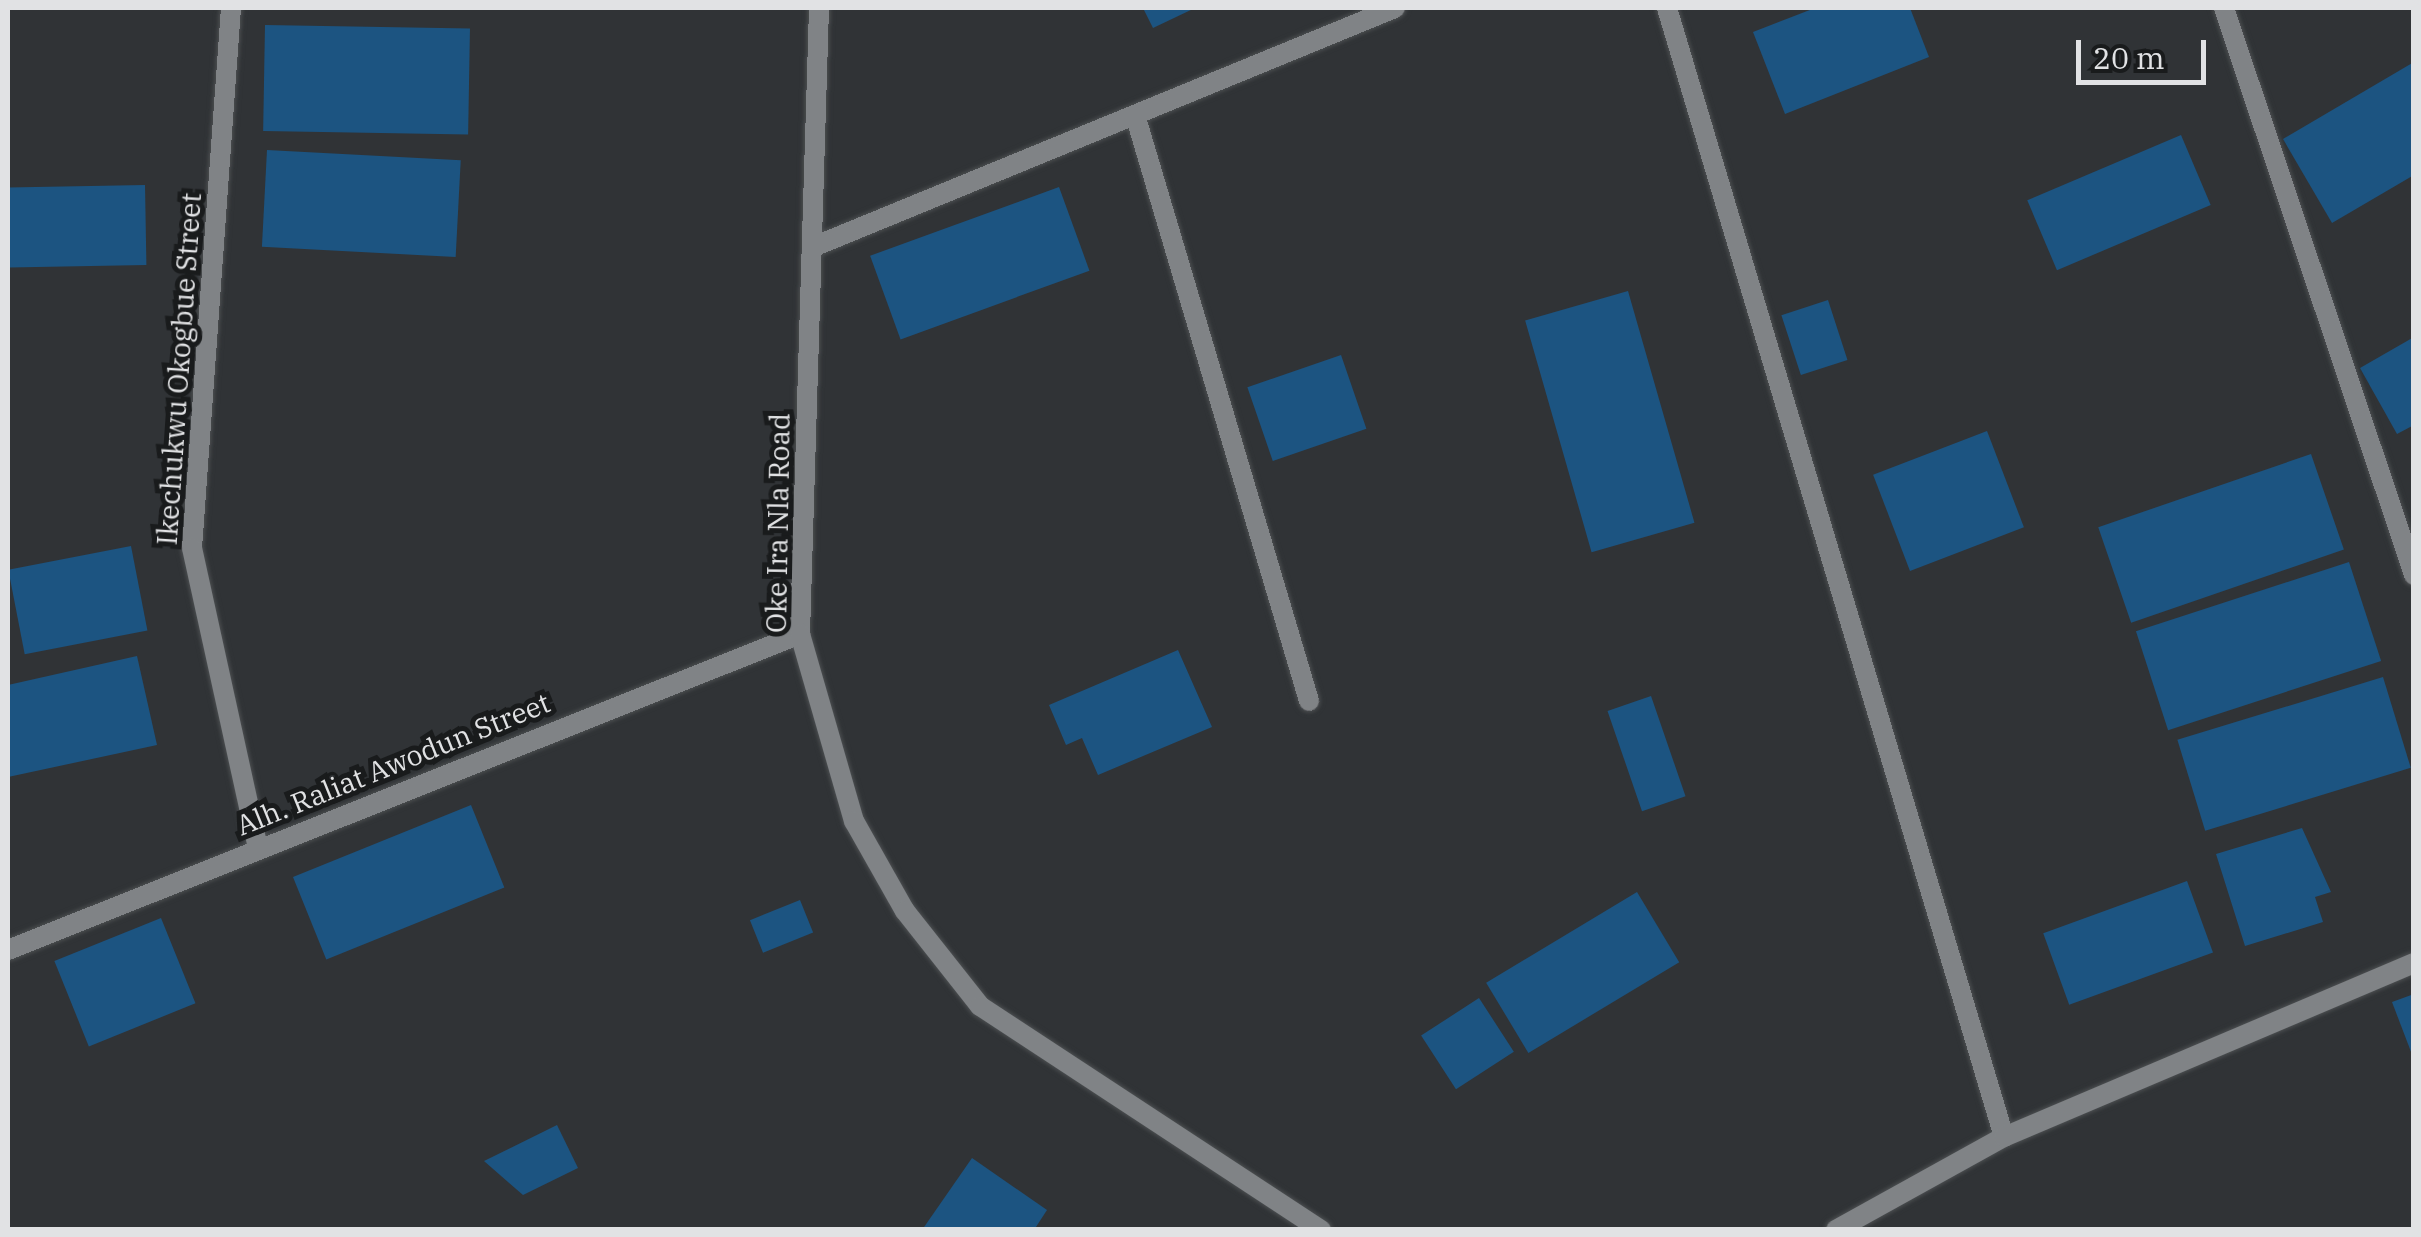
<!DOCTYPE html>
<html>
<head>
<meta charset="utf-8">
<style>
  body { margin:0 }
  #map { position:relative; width:2421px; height:1237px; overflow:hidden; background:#303336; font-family:"IBM Plex Serif",serif }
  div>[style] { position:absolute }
  .building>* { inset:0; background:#1c5481; transform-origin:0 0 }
  .roads { filter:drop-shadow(0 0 2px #4c4f51) drop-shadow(0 0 2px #4c4f51) }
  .minor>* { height:20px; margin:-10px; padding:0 10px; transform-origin:10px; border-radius:10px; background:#808386 }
  .tertiary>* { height:20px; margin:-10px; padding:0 10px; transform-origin:10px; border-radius:10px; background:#808386 }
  span { translate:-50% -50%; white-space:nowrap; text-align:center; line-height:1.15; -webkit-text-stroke:10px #191b1c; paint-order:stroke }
  .street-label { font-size:28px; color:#e1e2e4 }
  .frame { position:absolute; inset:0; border:10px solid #e1e2e4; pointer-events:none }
  .scale { position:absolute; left:2076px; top:40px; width:130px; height:45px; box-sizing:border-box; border:5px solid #e1e2e4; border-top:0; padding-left:12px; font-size:30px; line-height:35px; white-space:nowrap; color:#e1e2e4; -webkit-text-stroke:8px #191b1c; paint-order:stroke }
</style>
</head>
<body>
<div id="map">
  <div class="building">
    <div style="clip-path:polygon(1143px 8px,1195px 8px,1153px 28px)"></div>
    <div style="clip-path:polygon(1815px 8px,1910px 8px,1929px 57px,1785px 114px,1753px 32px)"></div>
    <div style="left:265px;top:25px;width:205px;height:106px;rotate:1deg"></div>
    <div style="clip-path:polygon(2414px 62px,2414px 175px,2332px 223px,2283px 139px)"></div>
    <div style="left:2181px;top:135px;width:76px;height:167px;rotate:67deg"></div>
    <div style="left:267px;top:150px;width:194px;height:97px;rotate:3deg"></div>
    <div style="left:145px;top:185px;width:80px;height:137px;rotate:89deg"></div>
    <div style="left:1059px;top:187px;width:89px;height:201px;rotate:70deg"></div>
    <div style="left:1628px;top:291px;width:241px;height:107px;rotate:74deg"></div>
    <div style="left:1828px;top:300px;width:63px;height:49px;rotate:72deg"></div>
    <div style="clip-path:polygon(2414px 337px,2414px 425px,2397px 434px,2360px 368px)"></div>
    <div style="left:1341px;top:355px;width:78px;height:99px;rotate:71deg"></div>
    <div style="left:1987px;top:431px;width:103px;height:122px;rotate:69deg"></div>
    <div style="left:2311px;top:454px;width:101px;height:225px;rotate:71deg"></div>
    <div style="left:131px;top:546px;width:86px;height:125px;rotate:79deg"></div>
    <div style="left:2349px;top:562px;width:104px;height:224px;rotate:72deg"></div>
    <div style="clip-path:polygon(1178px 650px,1212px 727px,1098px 775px,1082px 738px,1066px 745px,1049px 705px)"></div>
    <div style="clip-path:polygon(137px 656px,157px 745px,8px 777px,8px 685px)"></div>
    <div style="left:2383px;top:677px;width:95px;height:215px;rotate:73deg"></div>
    <div style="left:1651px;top:696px;width:106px;height:46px;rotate:71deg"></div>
    <div style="left:471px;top:805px;width:89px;height:192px;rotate:68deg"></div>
    <div style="clip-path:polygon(2302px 828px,2331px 892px,2315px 897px,2323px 922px,2245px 946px,2216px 854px)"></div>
    <div style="left:2187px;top:881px;width:76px;height:153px;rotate:70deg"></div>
    <div style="left:1637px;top:892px;width:82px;height:176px;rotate:59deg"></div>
    <div style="left:800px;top:900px;width:35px;height:54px;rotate:68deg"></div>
    <div style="left:161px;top:918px;width:92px;height:115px;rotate:68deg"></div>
    <div style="clip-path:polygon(2414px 994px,2414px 1057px,2413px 1057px,2392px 1002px)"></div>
    <div style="left:1479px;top:998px;width:64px;height:69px;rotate:57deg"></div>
    <div style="clip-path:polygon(557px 1125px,578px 1168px,523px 1195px,484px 1161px)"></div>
    <div style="clip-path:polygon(972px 1158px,1047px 1210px,1034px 1230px,922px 1230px)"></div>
  </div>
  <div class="roads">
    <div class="minor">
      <div style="left:231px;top:8px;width:541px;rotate:94.13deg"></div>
      <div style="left:192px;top:548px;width:306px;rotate:77.6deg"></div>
      <div style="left:1667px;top:8px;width:1178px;rotate:73.38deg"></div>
      <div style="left:2224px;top:8px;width:598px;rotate:71.47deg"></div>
      <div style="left:1136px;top:118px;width:608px;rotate:73.47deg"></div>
      <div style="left:813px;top:247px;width:629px;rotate:-22.33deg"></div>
      <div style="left:8px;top:950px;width:853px;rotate:-21.75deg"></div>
      <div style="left:1836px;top:1230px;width:192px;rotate:-29deg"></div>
      <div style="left:2004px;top:1137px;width:445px;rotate:-23deg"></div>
    </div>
    <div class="tertiary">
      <div style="left:819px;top:8px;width:626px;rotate:91.74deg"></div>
      <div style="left:800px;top:634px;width:195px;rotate:73.9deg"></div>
      <div style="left:854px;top:821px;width:103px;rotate:60.5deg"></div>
      <div style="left:905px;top:911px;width:121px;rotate:51.7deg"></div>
      <div style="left:980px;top:1006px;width:408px;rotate:33.3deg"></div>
    </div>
  </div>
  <div class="street-label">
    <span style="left:179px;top:369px;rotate:-86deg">Ikechukwu Okogbue Street</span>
    <span style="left:778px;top:523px;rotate:-89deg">Oke Ira Nla Road</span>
    <span style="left:393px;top:764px;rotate:-22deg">Alh. Raliat Awodun Street</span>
  </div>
  <div class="frame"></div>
  <div class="scale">20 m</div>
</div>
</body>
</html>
